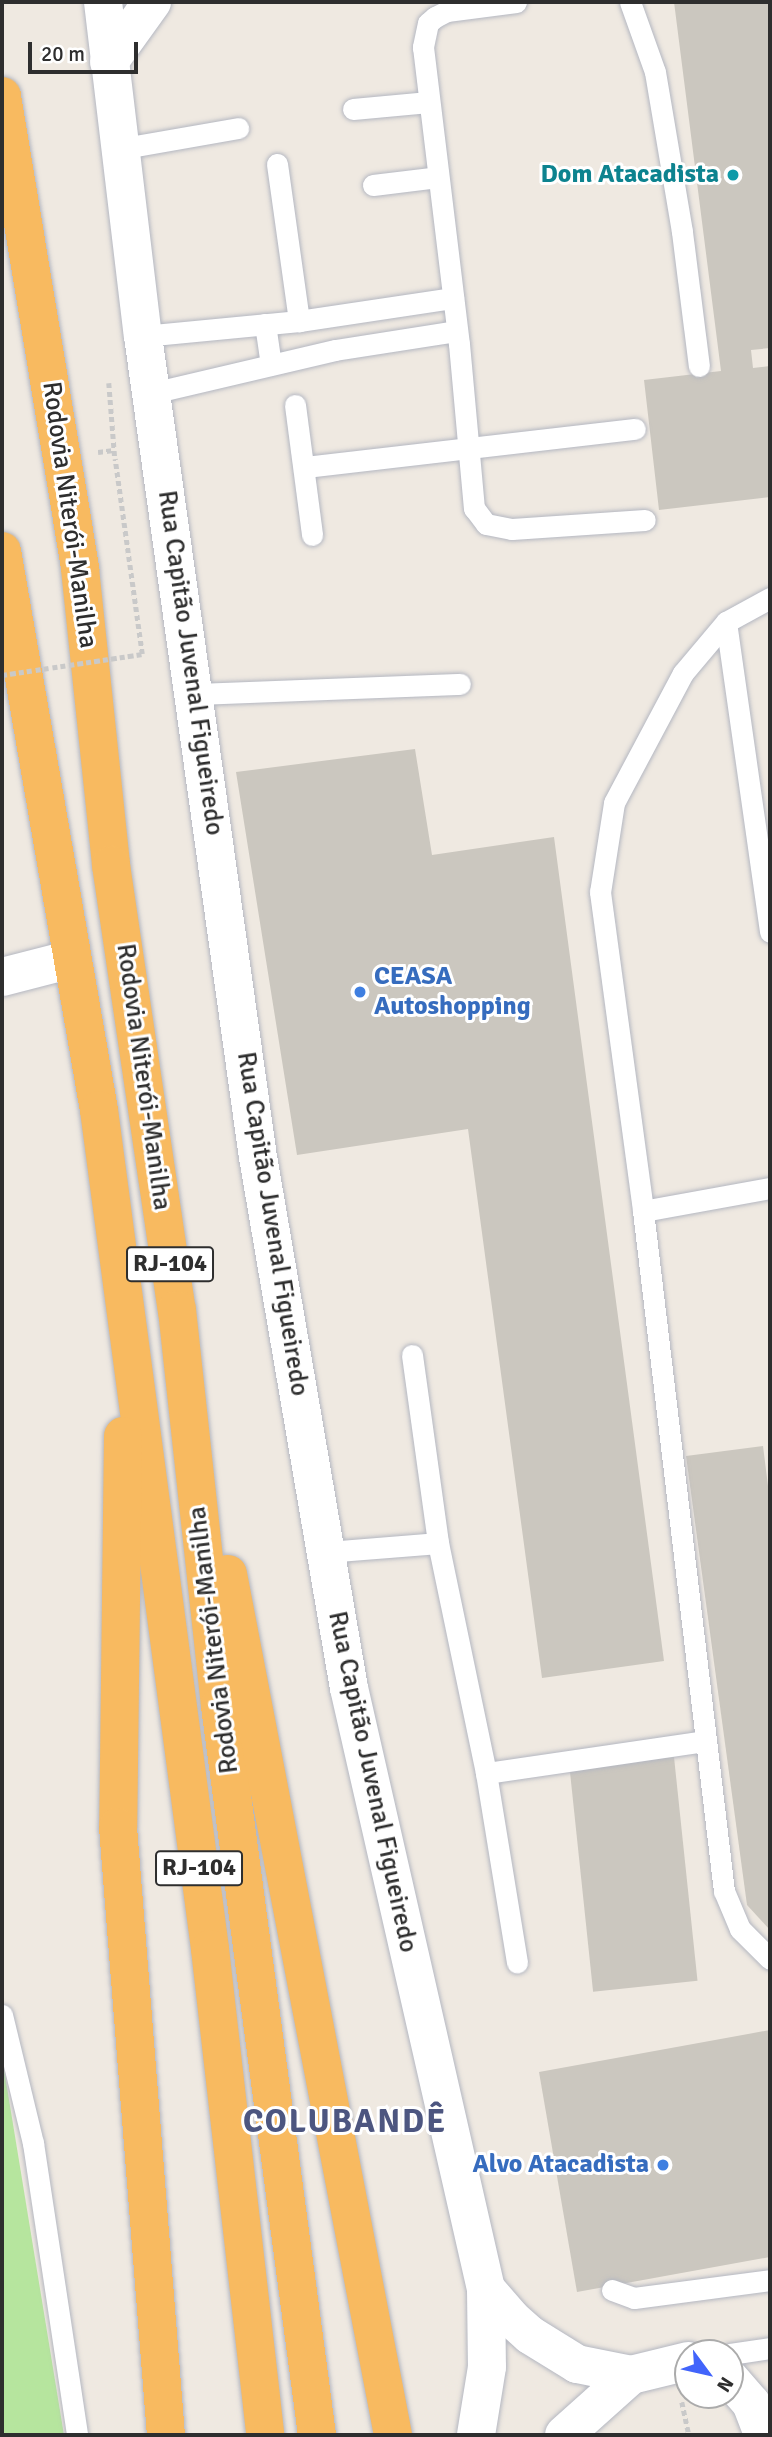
<!DOCTYPE html>
<html>
<head>
<meta charset="utf-8">
<style>
  body { margin:0 }
  #map { position:relative; width:772px; height:2437px; overflow:hidden; background:#efe9e1; font-family:Signika,sans-serif }
  div>[style] { position:absolute }
  .green>* { inset:0; background:#b6e59e }
  .building>* { inset:0; background:#cbc7bf; transform-origin:0 0 }
  .path>* { height:4.5px; margin-top:-2.25px; transform-origin:0; background:repeating-linear-gradient(90deg,#c9c9c9 0 5px,transparent 0 8.5px) }
  .roads { filter:drop-shadow(0 0 2px #b4b7c1) drop-shadow(0 0 2px #b4b7c1) }
  .service>* { height:21px; margin:-10.5px; padding:0 10.5px; transform-origin:10.5px; border-radius:10.5px; background:#fff }
  .minor>* { height:38px; margin:-19px; padding:0 19px; transform-origin:19px; border-radius:19px; background:#fff }
  .secondary>* { height:38px; margin:-19px; padding:0 19px; transform-origin:19px; border-radius:19px; background:#fff }
  .trunk>* { height:38px; margin:-19px; padding:0 19px; transform-origin:19px; border-radius:19px; background:#f8ba60 }
  .path-bridge>* { height:4.5px; margin-top:-2.25px; transform-origin:0; background:repeating-linear-gradient(90deg,#c9c9c9 0 5px,transparent 0 8.5px) }
  .dots>* { width:19px; height:19px; translate:-50% -50%; box-sizing:border-box; border:4px solid #fff; border-radius:50% }
  span { translate:-50% -50%; white-space:nowrap; text-align:center; line-height:1.15; -webkit-text-stroke:6px #fff; paint-order:stroke }
  .shield-label span { padding:2px 5px; background:#fff; border:2px solid; border-radius:5px; -webkit-text-stroke-width:0 }
  .shield-label { font-size:24px; color:#2e2e2e; font-weight:700 }
  .culture-label { font-size:26px; color:#0d838f; font-weight:700 }
  .right { translate:-100% -50%; text-align:right }
  .street-label { font-size:26px; color:#2e2e2e }
  .shop-label { font-size:26px; color:#366cbe; font-weight:700 }
  .left { translate:0 -50%; text-align:left }
  .district-label { font-size:33px; color:#4d5680; font-weight:700; letter-spacing:2px }
  .frame { position:absolute; inset:0; border:4px solid #2e2e2e; pointer-events:none }
  .north { position:absolute; left:674px; top:2339px; width:70px; height:70px; box-sizing:border-box; background:#fff; border:2px solid #ababab; border-radius:50%; rotate:123deg; font-size:19px; font-weight:700; line-height:28px; text-align:center; color:#2e2e2e }
  .north::after { content:''; display:block; margin:auto; width:24px; height:32px; background:#4264fb; clip-path:polygon(50% 0,100% 100%,50% 72%,0 100%) }
  .scale { position:absolute; left:28px; top:42px; width:110px; height:32px; box-sizing:border-box; border:4px solid #2e2e2e; border-top:0; padding-left:9px; font-size:21px; line-height:24px; white-space:nowrap; color:#2e2e2e; -webkit-text-stroke:5px #fff; paint-order:stroke }
</style>
</head>
<body>
<div id="map">
  <div class="green">
    <div style="clip-path:polygon(2px 2057px,64px 2435px,2px 2435px)"></div>
  </div>
  <div class="building">
    <div style="clip-path:polygon(674px 2px,770px 2px,770px 348px,751px 350px,753px 368px,770px 366px,770px 497px,659px 510px,644px 380px,721px 371px)"></div>
    <div style="clip-path:polygon(415px 749px,432px 855px,554px 837px,664px 1661px,542px 1678px,468px 1129px,297px 1155px,236px 772px)"></div>
    <div style="clip-path:polygon(763px 1446px,770px 1502px,770px 1930px,747px 1905px,686px 1456px)"></div>
    <div style="left:674px;top:1757px;width:225px;height:105px;rotate:84deg"></div>
    <div style="clip-path:polygon(770px 2030px,770px 2257px,577px 2292px,539px 2072px)"></div>
  </div>
  <div class="path">
    <div style="left:109px;top:383px;width:76px;rotate:85.5deg"></div>
    <div style="left:98px;top:452px;width:16px;rotate:-7deg"></div>
    <div style="left:682px;top:2402px;width:34px;rotate:78deg"></div>
  </div>
  <div class="roads">
    <div class="service">
      <div style="left:516px;top:2px;width:70px;rotate:172.6deg"></div>
      <div style="left:447px;top:11px;width:13px;rotate:153deg"></div>
      <div style="left:435px;top:17px;width:9px;rotate:139deg"></div>
      <div style="left:428px;top:23px;width:25px;rotate:102deg"></div>
      <div style="left:423px;top:47px;width:299px;rotate:83.1deg"></div>
      <div style="left:459px;top:344px;width:165px;rotate:84.8deg"></div>
      <div style="left:474px;top:508px;width:20px;rotate:53deg"></div>
      <div style="left:486px;top:524px;width:26px;rotate:11deg"></div>
      <div style="left:512px;top:529px;width:133px;rotate:-3.9deg"></div>
      <div style="left:630px;top:2px;width:74px;rotate:70.3deg"></div>
      <div style="left:655px;top:72px;width:162px;rotate:80.4deg"></div>
      <div style="left:682px;top:232px;width:135px;rotate:82.8deg"></div>
      <div style="left:353px;top:109px;width:76px;rotate:-5.3deg"></div>
      <div style="left:118px;top:149px;width:122px;rotate:-9.9deg"></div>
      <div style="left:277px;top:164px;width:159px;rotate:82deg"></div>
      <div style="left:373px;top:185px;width:65px;rotate:-7deg"></div>
      <div style="left:265px;top:324px;width:41px;rotate:81.7deg"></div>
      <div style="left:143px;top:336px;width:157px;rotate:-5.5deg"></div>
      <div style="left:299px;top:321px;width:156px;rotate:-8.5deg"></div>
      <div style="left:152px;top:393px;width:188px;rotate:-13.2deg"></div>
      <div style="left:335px;top:350px;width:122px;rotate:-8.9deg"></div>
      <div style="left:295px;top:405px;width:131px;rotate:82.5deg"></div>
      <div style="left:305px;top:467px;width:332px;rotate:-6.6deg"></div>
      <div style="left:770px;top:598px;width:50px;rotate:151.4deg"></div>
      <div style="left:726px;top:622px;width:313px;rotate:81.9deg"></div>
      <div style="left:726px;top:622px;width:67px;rotate:130.1deg"></div>
      <div style="left:683px;top:673px;width:147px;rotate:118deg"></div>
      <div style="left:614px;top:803px;width:90px;rotate:98.9deg"></div>
      <div style="left:600px;top:892px;width:322px;rotate:82.3deg"></div>
      <div style="left:643px;top:1211px;width:685px;rotate:83.21deg"></div>
      <div style="left:724px;top:1891px;width:41px;rotate:67.2deg"></div>
      <div style="left:740px;top:1929px;width:42px;rotate:45deg"></div>
      <div style="left:194px;top:694px;width:266px;rotate:-2.2deg"></div>
      <div style="left:643px;top:1211px;width:129px;rotate:-10.3deg"></div>
      <div style="left:412px;top:1355px;width:190px;rotate:82.1deg"></div>
      <div style="left:438px;top:1543px;width:235px;rotate:78.2deg"></div>
      <div style="left:486px;top:1773px;width:222px;rotate:-8.3deg"></div>
      <div style="left:326px;top:1552px;width:112px;rotate:-4.6deg"></div>
      <div style="left:486px;top:1773px;width:192px;rotate:80.7deg"></div>
      <div style="left:2px;top:2015px;width:132px;rotate:76.4deg"></div>
      <div style="left:33px;top:2143px;width:295px;rotate:81.4deg"></div>
      <div style="left:612px;top:2290px;width:23px;rotate:20deg"></div>
      <div style="left:634px;top:2298px;width:137px;rotate:-7.5deg"></div>
      <div style="left:730px;top:2354px;width:40px;rotate:-8.5deg"></div>
    </div>
    <div class="minor">
      <div style="left:2px;top:977px;width:72px;rotate:-14.4deg"></div>
    </div>
    <div class="secondary">
      <div style="left:103px;top:2px;width:336px;rotate:83.2deg"></div>
      <div style="left:143px;top:336px;width:829px;rotate:82.03deg"></div>
      <div style="left:258px;top:1157px;width:539px;rotate:80.28deg"></div>
      <div style="left:349px;top:1688px;width:616px;rotate:77.16deg"></div>
      <div style="left:486px;top:2289px;width:78px;rotate:89.3deg"></div>
      <div style="left:487px;top:2367px;width:69px;rotate:99.2deg"></div>
      <div style="left:109px;top:62px;width:74px;rotate:-54.4deg"></div>
      <div style="left:486px;top:2289px;width:38px;rotate:49deg"></div>
      <div style="left:511px;top:2318px;width:25px;rotate:42deg"></div>
      <div style="left:530px;top:2335px;width:55px;rotate:31.7deg"></div>
      <div style="left:577px;top:2364px;width:55px;rotate:11.5deg"></div>
      <div style="left:730px;top:2379px;width:32px;rotate:49deg"></div>
      <div style="left:751px;top:2403px;width:34px;rotate:69deg"></div>
      <div style="left:564px;top:2435px;width:90px;rotate:-41.8deg"></div>
      <div style="left:631px;top:2375px;width:59px;rotate:-13.8deg"></div>
    </div>
    <div class="trunk">
      <div style="left:2px;top:96px;width:479px;rotate:80.6deg"></div>
      <div style="left:80px;top:569px;width:298px;rotate:84deg"></div>
      <div style="left:111px;top:865px;width:450px;rotate:81.6deg"></div>
      <div style="left:177px;top:1310px;width:398px;rotate:83.8deg"></div>
      <div style="left:220px;top:1706px;width:735px;rotate:82.42deg"></div>
      <div style="left:2px;top:551px;width:567px;rotate:80.16deg"></div>
      <div style="left:99px;top:1110px;width:846px;rotate:82.46deg"></div>
      <div style="left:210px;top:1949px;width:489px;rotate:83.5deg"></div>
      <div style="left:123px;top:1436px;width:391px;rotate:90.7deg"></div>
      <div style="left:118px;top:1827px;width:610px;rotate:85.49deg"></div>
      <div style="left:228px;top:1574px;width:877px;rotate:79.15deg"></div>
    </div>
  </div>
  <div class="path-bridge">
    <div style="left:2px;top:675px;width:142px;rotate:-8.5deg"></div>
    <div style="left:142px;top:654px;width:197px;rotate:-97.9deg"></div>
  </div>
  <div class="dots">
    <div style="left:733px;top:175px;background:#0f9aa8"></div>
    <div style="left:360px;top:992px;background:#3f7fe0"></div>
    <div style="left:663px;top:2165px;background:#3f7fe0"></div>
  </div>
  <div class="shield-label">
    <span style="left:170px;top:1264px">RJ-104</span>
    <span style="left:199px;top:1868px">RJ-104</span>
  </div>
  <div class="culture-label">
    <span class="right" style="left:719px;top:175px">Dom Atacadista</span>
  </div>
  <div class="street-label">
    <span style="left:69px;top:515px;rotate:82deg">Rodovia Niterói-Manilha</span>
    <span style="left:190px;top:663px;rotate:82deg">Rua Capitão Juvenal Figueiredo</span>
    <span style="left:143px;top:1077px;rotate:82deg">Rodovia Niterói-Manilha</span>
    <span style="left:272px;top:1224px;rotate:81deg">Rua Capitão Juvenal Figueiredo</span>
    <span style="left:214px;top:1640px;rotate:-97deg">Rodovia Niterói-Manilha</span>
    <span style="left:372px;top:1782px;rotate:78deg">Rua Capitão Juvenal Figueiredo</span>
  </div>
  <div class="shop-label">
    <span class="left" style="left:374px;top:992px">CEASA<br>Autoshopping</span>
    <span class="right" style="left:649px;top:2165px">Alvo Atacadista</span>
  </div>
  <div class="district-label">
    <span style="left:345px;top:2122px">COLUBANDÊ</span>
  </div>
  <div class="frame"></div>
  <div class="north">N</div>
  <div class="scale">20 m</div>
</div>
</body>
</html>
